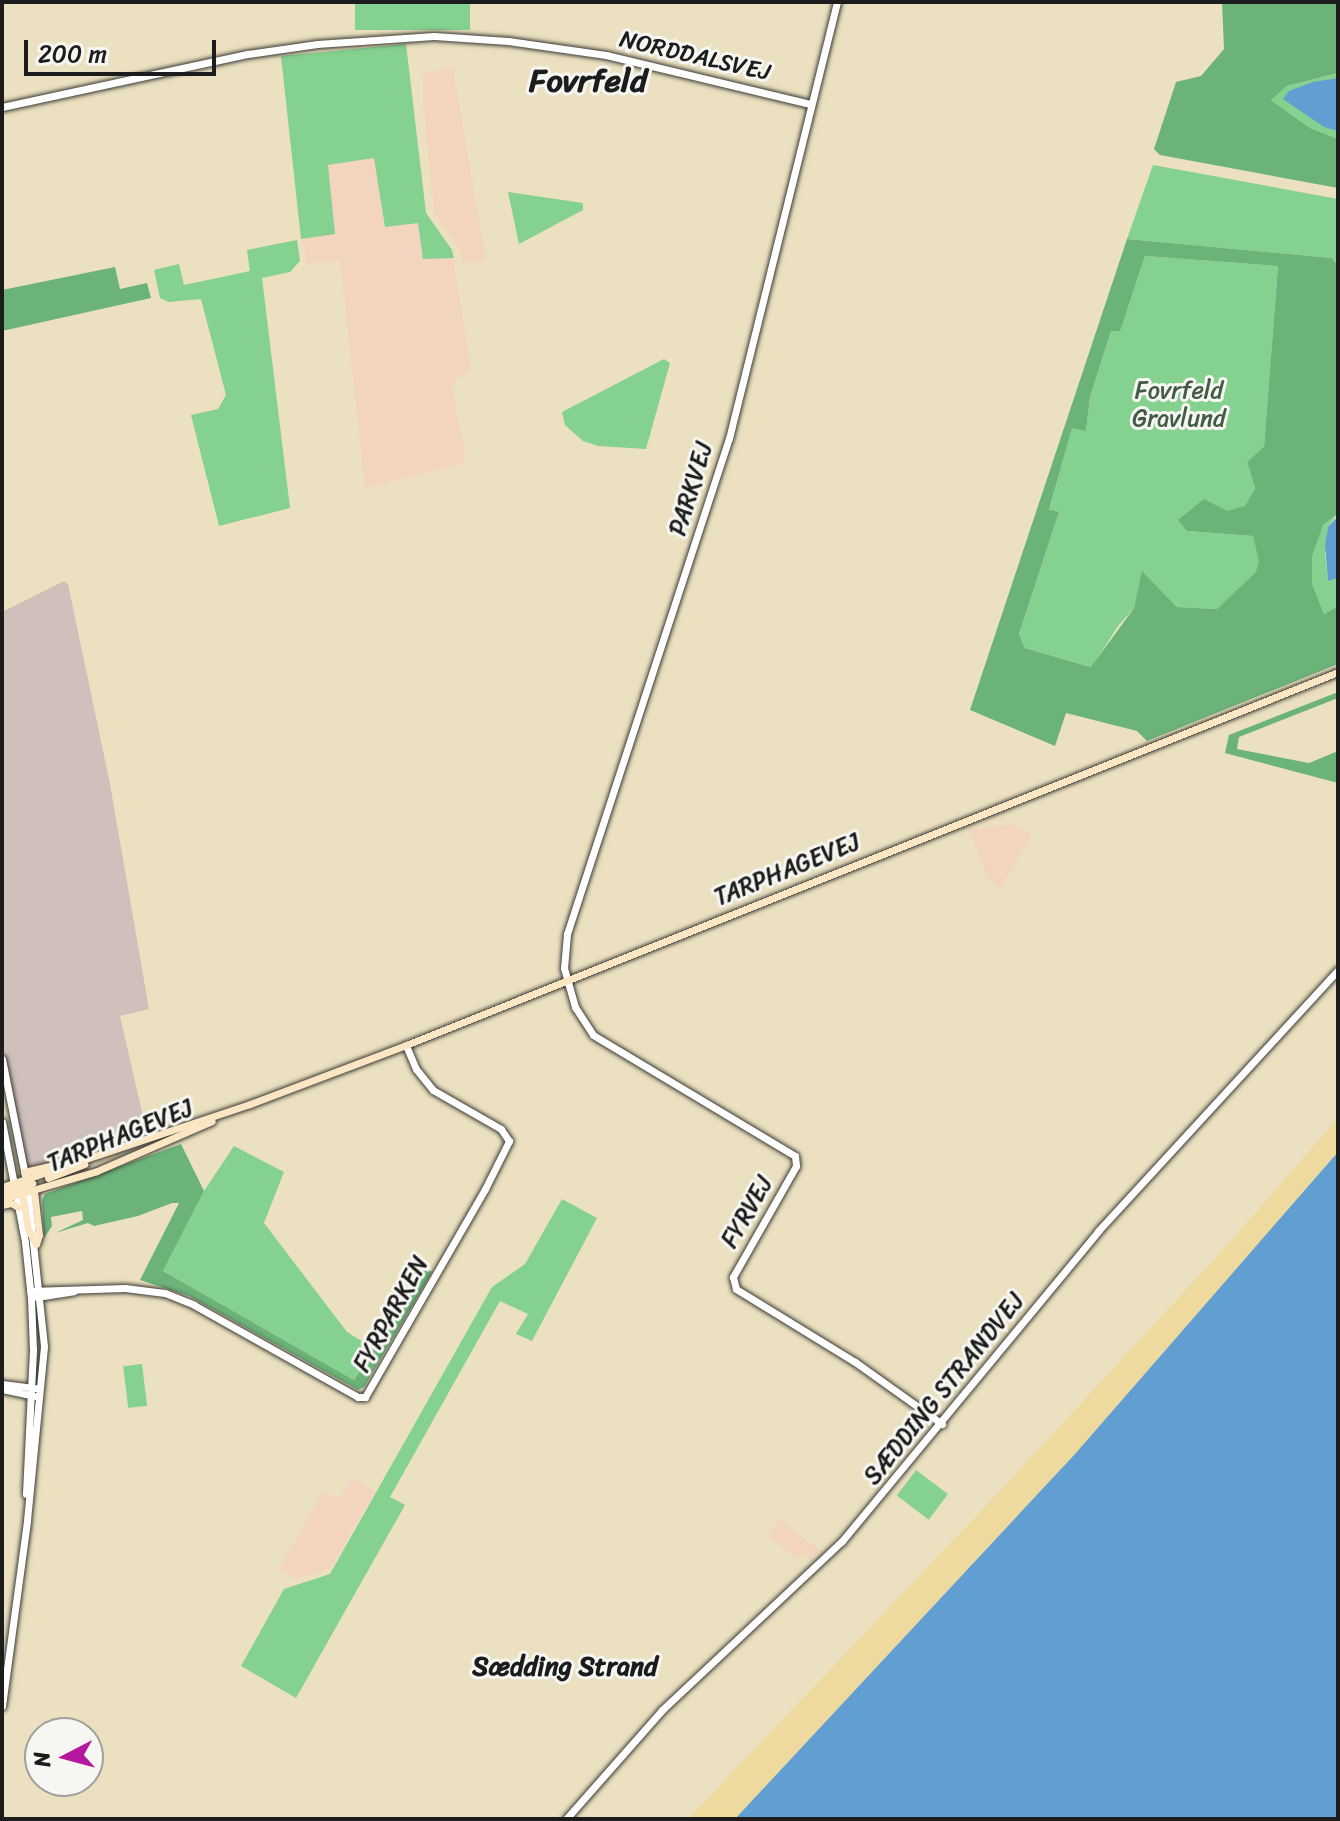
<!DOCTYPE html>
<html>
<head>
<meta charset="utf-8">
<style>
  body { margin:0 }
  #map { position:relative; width:1340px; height:1821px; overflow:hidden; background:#ebe1c0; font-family:Sriracha,sans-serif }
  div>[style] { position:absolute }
  .built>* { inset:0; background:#f3d4bf }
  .industrial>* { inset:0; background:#cfc0bb }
  .green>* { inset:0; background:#85d18f; transform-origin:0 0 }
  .forest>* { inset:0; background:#6cb37a }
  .sand>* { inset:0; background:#eeda9e }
  .water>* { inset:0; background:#619fd2 }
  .roads { filter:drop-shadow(0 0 2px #3b3a35) drop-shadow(0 0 2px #3b3a35) }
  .tertiary>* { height:7px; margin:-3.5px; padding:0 3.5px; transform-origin:3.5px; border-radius:3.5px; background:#fff }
  .secondary>* { height:7px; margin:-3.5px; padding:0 3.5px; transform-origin:3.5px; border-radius:3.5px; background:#fbe6c4 }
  span { translate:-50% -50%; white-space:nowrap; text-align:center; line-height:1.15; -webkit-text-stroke:6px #f6f6f2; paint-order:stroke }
  .street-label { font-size:24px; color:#1c1c1c }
  .park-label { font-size:24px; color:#415b44 }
  .neighbourhood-label { font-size:26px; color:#1c1c1c; font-weight:700 }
  .district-label { font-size:32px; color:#1c1c1c; font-weight:700 }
  .frame { position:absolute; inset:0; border:4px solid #1c1c1c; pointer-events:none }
  .north { position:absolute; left:24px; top:1717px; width:80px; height:80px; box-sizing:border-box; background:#f6f6f2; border:2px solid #9f9f9c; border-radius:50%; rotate:264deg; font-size:22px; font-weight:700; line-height:32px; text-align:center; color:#1c1c1c }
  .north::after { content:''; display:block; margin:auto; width:28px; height:36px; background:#b5179e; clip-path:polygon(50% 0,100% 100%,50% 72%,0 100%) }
  .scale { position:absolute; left:24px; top:40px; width:192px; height:36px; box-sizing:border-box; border:4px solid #1c1c1c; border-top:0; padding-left:10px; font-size:24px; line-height:28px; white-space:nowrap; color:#1c1c1c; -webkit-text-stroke:6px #f6f6f2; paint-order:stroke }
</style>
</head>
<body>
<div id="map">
  <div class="built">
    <div style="clip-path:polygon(406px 44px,426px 213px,452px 250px,471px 371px,455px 380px,452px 387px,466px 457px,462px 464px,365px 488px,340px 260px,306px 264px,281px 56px)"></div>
    <div style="clip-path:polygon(453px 68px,486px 260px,462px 263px,459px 248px,434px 212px,423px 102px,423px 73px)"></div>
    <div style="clip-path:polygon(1010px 824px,1032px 834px,1001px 889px,989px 881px,969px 830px)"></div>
    <div style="clip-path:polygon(351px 1478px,375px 1491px,331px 1568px,295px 1579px,279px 1569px,323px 1491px,339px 1499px)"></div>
    <div style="clip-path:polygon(779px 1519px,820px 1550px,810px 1560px,802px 1554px,797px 1559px,767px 1535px)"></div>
  </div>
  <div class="industrial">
    <div style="clip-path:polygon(64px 581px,68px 584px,110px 784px,149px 1009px,120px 1016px,147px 1134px,26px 1171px,2px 1040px,2px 612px)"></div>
  </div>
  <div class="green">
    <div style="left:355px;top:2px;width:115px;height:28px"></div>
    <div style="clip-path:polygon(406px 44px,426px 213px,452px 250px,454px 258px,423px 259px,418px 223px,385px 227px,374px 158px,328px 165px,335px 234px,301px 239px,281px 56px)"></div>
    <div style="clip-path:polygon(1338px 73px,1338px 139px,1310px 128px,1271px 100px,1287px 86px)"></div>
    <div style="clip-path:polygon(1153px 165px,1338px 199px,1338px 266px,1332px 258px,1127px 239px)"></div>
    <div style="clip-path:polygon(508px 192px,583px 203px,583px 210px,519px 244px)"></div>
    <div style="clip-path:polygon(297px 240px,300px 261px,290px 272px,262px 278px,290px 508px,219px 526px,191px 415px,218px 409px,226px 395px,201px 299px,169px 302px,160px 298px,154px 270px,179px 264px,184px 285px,250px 271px,247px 250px)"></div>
    <div style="clip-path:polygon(1145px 256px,1278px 266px,1264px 448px,1247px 462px,1255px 488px,1245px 506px,1187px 531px,1253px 536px,1260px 560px,1257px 572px,1217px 609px,1177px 607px,1143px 572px,1134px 608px,1118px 626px,1092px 667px,1025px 648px,1019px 634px,1059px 512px,1049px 511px,1072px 427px,1086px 431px,1090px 397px,1111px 331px,1120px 330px)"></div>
    <div style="clip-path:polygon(664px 359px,670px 363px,646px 449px,598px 446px,583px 441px,565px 425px,562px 412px)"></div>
    <div style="clip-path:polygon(1338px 513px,1328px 527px,1325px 554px,1328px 581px,1338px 578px,1338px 606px,1324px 614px,1312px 585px,1312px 557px,1323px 524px)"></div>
    <div style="clip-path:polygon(234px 1146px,284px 1172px,264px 1223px,347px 1332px,373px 1348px,354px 1380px,163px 1271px,204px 1191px)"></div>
    <div style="clip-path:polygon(562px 1199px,597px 1218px,532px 1341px,516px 1334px,528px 1314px,500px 1301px,390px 1497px,405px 1505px,296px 1698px,241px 1666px,284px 1589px,330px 1574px,492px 1287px,525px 1264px)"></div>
    <div style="left:142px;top:1364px;width:42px;height:19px;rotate:83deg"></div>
    <div style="left:916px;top:1470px;width:40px;height:32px;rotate:37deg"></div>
  </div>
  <div class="forest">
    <div style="clip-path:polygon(1222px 2px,1338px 2px,1338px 73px,1287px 86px,1271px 100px,1310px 128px,1338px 139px,1338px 188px,1160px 155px,1154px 149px,1176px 82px,1201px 76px,1224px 49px)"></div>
    <div style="clip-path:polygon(evenodd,1127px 239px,1332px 258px,1338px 266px,1338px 513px,1323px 525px,1312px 557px,1312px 584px,1324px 614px,1338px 606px,1338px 664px,1147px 741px,1137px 731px,1066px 713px,1055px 746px,970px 710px,1127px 239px,1145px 256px,1278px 266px,1264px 447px,1247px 462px,1255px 488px,1245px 506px,1227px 511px,1204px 499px,1178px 520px,1187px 531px,1253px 536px,1259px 561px,1256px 572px,1217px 609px,1177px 607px,1142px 571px,1134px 608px,1091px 667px,1025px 648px,1019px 634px,1059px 512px,1049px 510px,1072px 428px,1086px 431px,1090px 397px,1111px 331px,1120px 331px,1145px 256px)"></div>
    <div style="clip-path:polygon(115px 267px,120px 289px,147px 283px,151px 298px,2px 331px,2px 290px)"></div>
    <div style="clip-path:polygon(1338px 692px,1338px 698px,1239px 737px,1237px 749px,1309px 763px,1338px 751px,1338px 783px,1225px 753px,1229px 735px)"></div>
    <div style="clip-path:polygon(181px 1144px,204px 1191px,163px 1271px,354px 1380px,416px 1282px,409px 1274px,423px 1266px,432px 1272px,364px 1387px,358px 1390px,189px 1296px,140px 1280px,179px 1203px,172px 1203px,138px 1216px,94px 1226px,88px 1223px,55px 1233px,83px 1220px,82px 1211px,51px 1217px,52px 1226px,44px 1238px,42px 1200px,45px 1194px)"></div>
  </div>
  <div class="sand">
    <div style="clip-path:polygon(1338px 1118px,1338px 1152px,1075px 1454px,735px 1819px,688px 1819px,1000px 1491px,1231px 1241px)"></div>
  </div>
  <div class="water">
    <div style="clip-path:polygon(1338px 78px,1338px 131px,1324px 127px,1283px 99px,1289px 91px,1313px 82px)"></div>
    <div style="clip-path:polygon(1338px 516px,1338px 578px,1328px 581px,1325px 546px,1328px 527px)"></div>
    <div style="clip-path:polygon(1338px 1152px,1338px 1819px,735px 1819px,1075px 1454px)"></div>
  </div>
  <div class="roads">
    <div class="tertiary">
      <div style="left:837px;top:2px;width:449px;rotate:103.9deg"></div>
      <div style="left:729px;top:438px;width:522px;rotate:108.09deg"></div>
      <div style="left:567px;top:934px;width:34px;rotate:95deg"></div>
      <div style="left:564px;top:968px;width:41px;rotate:74.2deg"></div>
      <div style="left:575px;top:1007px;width:33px;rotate:57deg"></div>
      <div style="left:593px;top:1035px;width:235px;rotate:30.9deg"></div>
      <div style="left:795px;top:1156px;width:10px;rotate:84deg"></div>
      <div style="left:796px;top:1166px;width:128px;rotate:119.6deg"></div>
      <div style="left:733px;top:1277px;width:12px;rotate:76deg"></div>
      <div style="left:736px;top:1289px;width:140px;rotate:31.5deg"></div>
      <div style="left:855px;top:1362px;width:107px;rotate:35.5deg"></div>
      <div style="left:2px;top:107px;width:252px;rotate:-12.2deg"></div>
      <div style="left:248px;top:54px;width:70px;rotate:-8.2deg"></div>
      <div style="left:317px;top:44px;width:117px;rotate:-3.9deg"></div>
      <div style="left:434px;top:36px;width:74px;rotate:3.9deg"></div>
      <div style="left:508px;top:41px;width:99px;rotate:8.1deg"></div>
      <div style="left:606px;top:55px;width:210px;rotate:13.5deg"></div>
      <div style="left:2px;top:1059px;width:118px;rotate:78.8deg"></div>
      <div style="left:2px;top:1122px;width:122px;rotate:79.1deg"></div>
      <div style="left:25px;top:1242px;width:56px;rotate:83.9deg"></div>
      <div style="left:31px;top:1298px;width:52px;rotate:87.8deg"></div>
      <div style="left:33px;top:1350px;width:144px;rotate:92.8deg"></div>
      <div style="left:30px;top:1291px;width:95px;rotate:-1.8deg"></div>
      <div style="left:125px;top:1288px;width:40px;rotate:7.1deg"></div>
      <div style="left:165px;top:1293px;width:31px;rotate:22deg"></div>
      <div style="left:194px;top:1305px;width:188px;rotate:29.3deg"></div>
      <div style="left:358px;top:1397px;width:7px"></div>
      <div style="left:365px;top:1397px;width:240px;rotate:-60deg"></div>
      <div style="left:485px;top:1189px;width:54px;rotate:-63.4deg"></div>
      <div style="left:509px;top:1141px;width:14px;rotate:-124deg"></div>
      <div style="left:501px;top:1129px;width:78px;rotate:-150.2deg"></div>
      <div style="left:433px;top:1090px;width:27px;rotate:-129deg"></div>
      <div style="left:416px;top:1069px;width:26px;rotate:-113deg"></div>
      <div style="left:37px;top:1297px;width:37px;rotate:-9deg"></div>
      <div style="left:2px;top:1384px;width:34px;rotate:7deg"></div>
      <div style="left:2px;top:1389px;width:34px;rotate:12deg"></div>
      <div style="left:2px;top:1706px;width:188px;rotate:-82.3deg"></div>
      <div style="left:27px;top:1520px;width:175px;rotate:-84.4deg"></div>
      <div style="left:44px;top:1346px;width:159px;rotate:-96.1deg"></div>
      <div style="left:566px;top:1819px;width:145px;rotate:-48.6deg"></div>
      <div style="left:662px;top:1710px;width:247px;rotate:-43.2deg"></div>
      <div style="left:842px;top:1541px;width:402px;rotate:-50.4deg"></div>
      <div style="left:1098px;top:1231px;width:355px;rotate:-47.4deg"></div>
    </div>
    <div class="secondary">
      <div style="left:24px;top:1172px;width:44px;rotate:-13.1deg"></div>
      <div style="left:48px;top:1178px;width:39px;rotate:-21deg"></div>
      <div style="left:2px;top:1187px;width:262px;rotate:-18.5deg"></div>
      <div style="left:250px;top:1104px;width:167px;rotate:-20.7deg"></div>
      <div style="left:406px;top:1045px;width:1004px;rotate:-21.81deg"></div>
      <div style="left:34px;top:1191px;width:44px;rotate:83.5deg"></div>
      <div style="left:39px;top:1235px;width:9px;rotate:108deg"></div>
      <div style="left:22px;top:1192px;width:37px;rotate:81deg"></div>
      <div style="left:28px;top:1229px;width:17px;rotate:62deg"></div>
      <div style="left:2px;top:1193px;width:32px;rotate:-18deg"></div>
      <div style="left:2px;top:1199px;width:99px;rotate:-16.4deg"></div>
      <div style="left:97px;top:1171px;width:125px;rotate:-23.5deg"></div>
      <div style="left:2px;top:1205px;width:9px;rotate:-13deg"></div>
      <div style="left:11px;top:1203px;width:8px;rotate:30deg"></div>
    </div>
  </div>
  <div class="street-label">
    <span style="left:695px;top:56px;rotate:13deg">NORDDALSVEJ</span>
    <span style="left:691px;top:489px;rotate:-73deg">PARKVEJ</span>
    <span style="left:787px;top:870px;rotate:-22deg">TARPHAGEVEJ</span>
    <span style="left:120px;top:1136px;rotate:-22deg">TARPHAGEVEJ</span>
    <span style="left:747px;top:1212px;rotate:-60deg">FYRVEJ</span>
    <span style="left:391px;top:1314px;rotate:-61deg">FYRPARKEN</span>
    <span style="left:944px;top:1389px;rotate:-51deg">SÆDDING STRANDVEJ</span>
  </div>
  <div class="park-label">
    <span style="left:1179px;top:405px">Fovrfeld<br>Gravlund</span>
  </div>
  <div class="neighbourhood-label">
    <span style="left:565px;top:1667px">Sædding Strand</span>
  </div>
  <div class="district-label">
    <span style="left:588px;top:81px">Fovrfeld</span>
  </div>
  <div class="frame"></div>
  <div class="north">N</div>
  <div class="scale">200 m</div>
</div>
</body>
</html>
